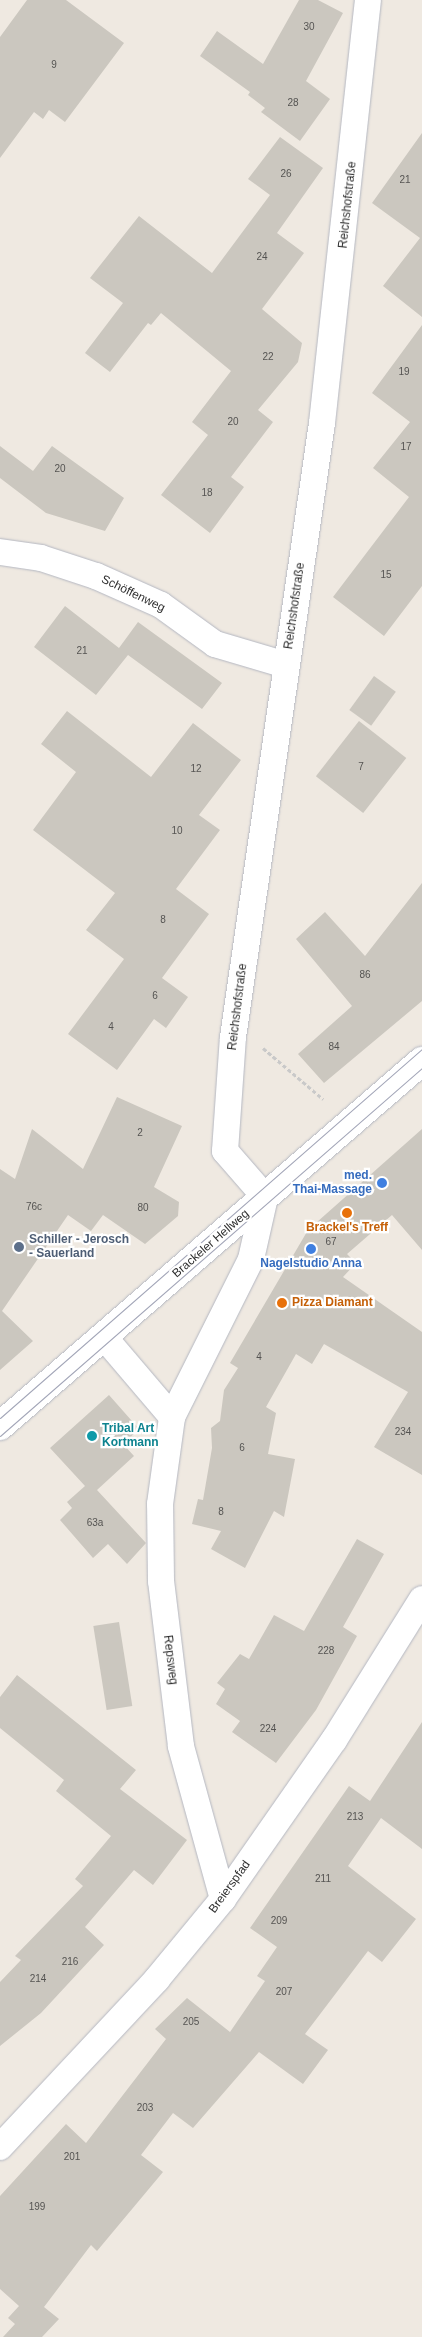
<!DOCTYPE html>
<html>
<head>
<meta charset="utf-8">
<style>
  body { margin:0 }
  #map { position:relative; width:422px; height:2337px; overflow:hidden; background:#efe9e1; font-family:Helvetica,sans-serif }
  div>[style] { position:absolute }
  .building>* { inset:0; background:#cbc7bf; transform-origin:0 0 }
  .path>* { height:3px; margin-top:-1.5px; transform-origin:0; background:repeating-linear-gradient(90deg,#c9c9c9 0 4px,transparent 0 6.5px) }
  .roads { filter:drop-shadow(0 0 1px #b4b7c1) drop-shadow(0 0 1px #b4b7c1) }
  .street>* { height:26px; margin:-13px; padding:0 13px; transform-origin:13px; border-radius:13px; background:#fff }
  .secondary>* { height:28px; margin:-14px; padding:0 14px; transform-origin:14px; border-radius:14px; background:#fff }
  .tram>* { height:1px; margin:-0.5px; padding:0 0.5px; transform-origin:0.5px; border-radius:0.5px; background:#a3a6b8 }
  .dots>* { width:14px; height:14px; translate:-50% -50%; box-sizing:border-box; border:2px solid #fff; border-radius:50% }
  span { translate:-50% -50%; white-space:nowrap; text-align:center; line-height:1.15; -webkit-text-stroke:4.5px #fff; paint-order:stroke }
  .number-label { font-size:10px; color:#555452 }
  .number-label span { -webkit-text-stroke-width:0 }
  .street-label { font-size:12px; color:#2e2e2e }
  .shop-label { font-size:12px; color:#366cbe; font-weight:700 }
  .right { translate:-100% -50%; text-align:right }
  .food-label { font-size:12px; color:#c56008; font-weight:700 }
  .left { translate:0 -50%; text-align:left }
  .service-label { font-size:12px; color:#4e5e75; font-weight:700 }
  .culture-label { font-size:12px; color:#0d838f; font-weight:700 }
</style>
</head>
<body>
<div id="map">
  <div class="building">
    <div style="clip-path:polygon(27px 0,66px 0,124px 43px,65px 122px,49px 110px,43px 119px,34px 112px,0 158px,0 37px)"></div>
    <div style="clip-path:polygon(299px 0,318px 0,343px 13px,306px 81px,330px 99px,300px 141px,261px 112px,265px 108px,248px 95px,250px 92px,200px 56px,217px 31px,263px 64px)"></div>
    <div style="clip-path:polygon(422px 133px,422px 317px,383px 286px,420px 238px,372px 203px)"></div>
    <div style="clip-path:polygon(280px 137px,323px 168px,277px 233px,304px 253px,262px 309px,302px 343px,298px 362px,258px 410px,273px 422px,231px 477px,244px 487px,210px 533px,161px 495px,208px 435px,192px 422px,231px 371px,161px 313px,151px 325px,148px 323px,110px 372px,85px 353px,123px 303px,90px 278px,139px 216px,212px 273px,270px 195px,248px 179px)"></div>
    <div style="clip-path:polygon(422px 325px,422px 586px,384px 636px,333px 597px,409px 497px,373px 468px,410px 422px,372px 393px)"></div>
    <div style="clip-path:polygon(0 446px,33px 471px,52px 446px,124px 498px,105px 531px,46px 513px,0 478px)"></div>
    <div style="clip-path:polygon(65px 606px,119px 648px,138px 622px,222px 683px,202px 709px,128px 655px,96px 695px,34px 647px)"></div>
    <div style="left:374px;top:676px;width:27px;height:42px;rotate:36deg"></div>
    <div style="clip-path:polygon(67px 711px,151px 777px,193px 723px,241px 760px,199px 815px,220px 830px,176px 889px,209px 914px,162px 978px,188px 997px,166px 1028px,154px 1019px,117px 1070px,68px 1034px,124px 959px,86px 930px,115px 893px,33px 830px,76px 772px,41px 744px)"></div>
    <div style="left:359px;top:721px;width:60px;height:70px;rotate:38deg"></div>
    <div style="clip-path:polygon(422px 883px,422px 1001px,324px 1083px,298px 1054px,352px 1006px,296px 939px,325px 912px,365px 956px)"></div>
    <div style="clip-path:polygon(117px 1097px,182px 1126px,154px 1187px,179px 1202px,178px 1216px,145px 1244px,103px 1215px,91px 1231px,68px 1215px,2px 1311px,33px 1341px,0 1370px,0 1169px,15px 1179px,32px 1129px,83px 1169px)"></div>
    <div style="clip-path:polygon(422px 1129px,422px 1250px,392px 1215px,347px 1254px,356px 1263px,343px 1277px,422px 1332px,422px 1475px,374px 1447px,408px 1392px,324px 1344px,312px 1364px,296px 1354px,266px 1407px,276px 1413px,268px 1454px,295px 1459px,284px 1517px,274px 1511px,245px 1568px,211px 1549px,221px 1531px,192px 1524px,198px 1499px,203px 1500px,212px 1448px,211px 1428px,220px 1421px,224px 1390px,238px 1368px,230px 1363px,308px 1230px)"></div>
    <div style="clip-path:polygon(109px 1395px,139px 1429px,123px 1444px,134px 1456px,97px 1490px,146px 1543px,127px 1564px,108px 1544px,93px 1558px,60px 1520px,72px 1508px,67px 1502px,85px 1486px,50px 1448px)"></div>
    <div style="clip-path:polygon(357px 1539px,384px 1554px,343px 1627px,357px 1636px,316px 1710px,276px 1763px,232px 1732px,240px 1721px,216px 1704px,225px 1689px,217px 1683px,240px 1654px,249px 1659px,274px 1615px,304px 1631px)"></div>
    <div style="left:119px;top:1622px;width:85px;height:26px;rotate:81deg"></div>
    <div style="clip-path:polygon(17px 1675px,136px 1770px,120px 1789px,187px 1840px,153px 1885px,134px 1870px,85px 1927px,104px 1945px,41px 2013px,0 2046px,0 1982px,21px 1960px,15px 1956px,83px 1886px,75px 1879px,111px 1836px,56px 1791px,64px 1780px,0 1728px,0 1697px)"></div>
    <div style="clip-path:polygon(422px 1722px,422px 1849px,381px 1818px,348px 1866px,416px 1919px,382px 1962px,368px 1951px,305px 2034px,328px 2050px,303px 2084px,259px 2052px,193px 2128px,173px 2113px,141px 2155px,163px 2172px,97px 2251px,91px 2245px,44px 2307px,59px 2319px,42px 2337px,3px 2337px,15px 2324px,8px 2318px,19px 2306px,0 2289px,0 2196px,66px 2124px,86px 2143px,166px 2039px,155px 2029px,187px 1998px,230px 2032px,265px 1981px,257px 1976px,277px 1947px,250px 1928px,349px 1786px,370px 1801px)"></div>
  </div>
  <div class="path">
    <div style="left:263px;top:1048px;width:79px;rotate:40.4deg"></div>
  </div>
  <div class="roads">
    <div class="street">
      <div style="left:0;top:552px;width:41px;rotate:8.3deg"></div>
      <div style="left:41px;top:558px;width:58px;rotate:18.1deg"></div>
      <div style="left:96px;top:576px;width:71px;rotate:24deg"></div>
      <div style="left:161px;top:605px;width:67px;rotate:35.8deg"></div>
      <div style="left:215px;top:644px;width:74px;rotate:16.5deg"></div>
      <div style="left:104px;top:1337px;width:105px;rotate:49.6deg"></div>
      <div style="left:223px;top:1899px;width:159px;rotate:-105.4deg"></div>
      <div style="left:181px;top:1746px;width:166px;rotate:-96.9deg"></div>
      <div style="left:161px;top:1581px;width:77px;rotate:-90.7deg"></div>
      <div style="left:160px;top:1504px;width:88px;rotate:-82.1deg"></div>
      <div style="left:172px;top:1417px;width:177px;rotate:-63.4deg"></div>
      <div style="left:251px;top:1259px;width:64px;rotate:-77.3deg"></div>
      <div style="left:265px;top:1197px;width:61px;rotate:-131deg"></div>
      <div style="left:225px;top:1151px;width:114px;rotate:-86deg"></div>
      <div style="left:233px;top:1037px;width:620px;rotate:-81.75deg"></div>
      <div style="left:322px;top:423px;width:425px;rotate:-83.8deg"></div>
      <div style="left:0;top:2147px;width:230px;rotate:-46.9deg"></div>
      <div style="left:157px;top:1979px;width:104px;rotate:-50.5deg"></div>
      <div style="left:223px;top:1899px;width:194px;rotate:-55.1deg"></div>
      <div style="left:334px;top:1740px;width:166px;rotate:-58deg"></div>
    </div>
    <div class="secondary">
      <div style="left:0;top:1426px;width:558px;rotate:-40.86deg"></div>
    </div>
  </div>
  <div class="tram">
    <div style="left:0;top:1418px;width:561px;rotate:-41.17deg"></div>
    <div style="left:0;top:1436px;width:560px;rotate:-41.09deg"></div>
  </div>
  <div class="dots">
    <div style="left:382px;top:1183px;background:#3f7fe0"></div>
    <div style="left:347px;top:1213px;background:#e8710a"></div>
    <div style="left:19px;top:1247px;background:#5c6f8a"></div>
    <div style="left:311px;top:1249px;background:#3f7fe0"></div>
    <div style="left:282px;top:1303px;background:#e8710a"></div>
    <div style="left:92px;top:1436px;background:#0f9aa8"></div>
  </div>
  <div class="number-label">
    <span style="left:309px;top:27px">30</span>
    <span style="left:54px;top:65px">9</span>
    <span style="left:293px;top:103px">28</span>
    <span style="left:286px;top:174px">26</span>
    <span style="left:405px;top:180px">21</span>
    <span style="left:262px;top:257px">24</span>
    <span style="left:268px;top:357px">22</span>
    <span style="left:404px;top:372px">19</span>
    <span style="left:233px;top:422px">20</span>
    <span style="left:406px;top:447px">17</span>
    <span style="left:60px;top:469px">20</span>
    <span style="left:207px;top:493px">18</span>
    <span style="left:386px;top:575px">15</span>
    <span style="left:82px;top:651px">21</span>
    <span style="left:361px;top:767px">7</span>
    <span style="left:196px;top:769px">12</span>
    <span style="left:177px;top:831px">10</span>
    <span style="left:163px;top:920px">8</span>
    <span style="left:365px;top:975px">86</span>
    <span style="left:155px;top:996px">6</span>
    <span style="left:111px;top:1027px">4</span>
    <span style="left:334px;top:1047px">84</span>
    <span style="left:140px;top:1133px">2</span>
    <span style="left:34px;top:1207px">76c</span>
    <span style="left:143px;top:1208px">80</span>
    <span style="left:331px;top:1242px">67</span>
    <span style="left:259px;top:1357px">4</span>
    <span style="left:403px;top:1432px">234</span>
    <span style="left:242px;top:1448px">6</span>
    <span style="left:221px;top:1512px">8</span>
    <span style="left:95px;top:1523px">63a</span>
    <span style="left:326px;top:1651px">228</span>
    <span style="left:268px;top:1729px">224</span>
    <span style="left:355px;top:1817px">213</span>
    <span style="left:323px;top:1879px">211</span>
    <span style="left:279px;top:1921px">209</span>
    <span style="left:70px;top:1962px">216</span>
    <span style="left:38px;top:1979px">214</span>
    <span style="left:284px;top:1992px">207</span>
    <span style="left:191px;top:2022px">205</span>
    <span style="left:145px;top:2108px">203</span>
    <span style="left:72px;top:2157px">201</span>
    <span style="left:37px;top:2207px">199</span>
  </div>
  <div class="street-label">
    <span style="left:348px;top:205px;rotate:-84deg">Reichshofstraße</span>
    <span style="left:133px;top:594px;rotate:26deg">Schöffenweg</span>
    <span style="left:295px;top:606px;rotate:-82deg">Reichshofstraße</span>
    <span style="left:238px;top:1007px;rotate:-83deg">Reichshofstraße</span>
    <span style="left:211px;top:1244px;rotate:-41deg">Brackeler Hellweg</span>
    <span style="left:170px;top:1660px;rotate:83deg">Repsweg</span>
    <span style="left:230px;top:1887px;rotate:-54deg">Breierspfad</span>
  </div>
  <div class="shop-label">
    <span class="right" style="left:372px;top:1183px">med.<br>Thai-Massage</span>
    <span style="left:311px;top:1264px">Nagelstudio Anna</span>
  </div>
  <div class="food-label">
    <span style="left:347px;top:1228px">Brackel's Treff</span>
    <span class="left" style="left:292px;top:1303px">Pizza Diamant</span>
  </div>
  <div class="service-label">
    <span class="left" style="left:29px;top:1247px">Schiller - Jerosch<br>- Sauerland</span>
  </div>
  <div class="culture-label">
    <span class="left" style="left:102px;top:1436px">Tribal Art<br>Kortmann</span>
  </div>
</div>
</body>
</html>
